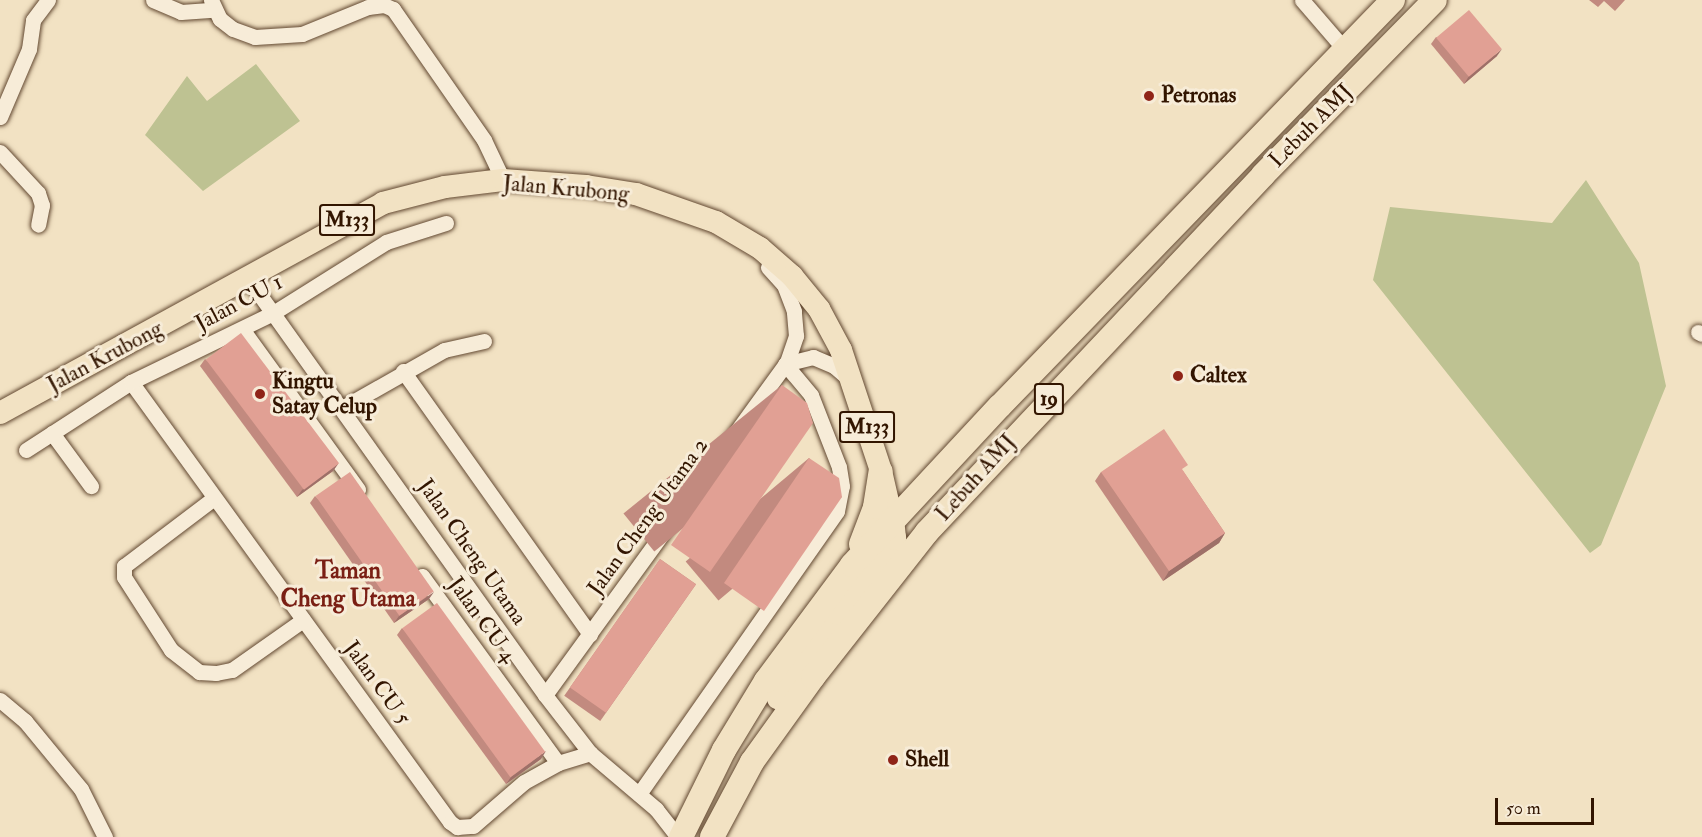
<!DOCTYPE html>
<html>
<head>
<meta charset="utf-8">
<style>
  body { margin:0 }
  #map { position:relative; width:1702px; height:837px; overflow:hidden; background:#f2e2c3; font-family:"IM FELL Double Pica",serif }
  div>[style] { position:absolute }
  .green>* { inset:0; background:#bec292 }
  .roads { filter:drop-shadow(0 0 2px #624831) drop-shadow(0 0 2px #624831) }
  .minor>* { height:15px; margin:-7.5px; padding:0 7.5px; transform-origin:7.5px; border-radius:7.5px; background:#f7ecd8 }
  .primary>* { height:22px; margin:-11px; padding:0 11px; transform-origin:11px; border-radius:11px; background:#f2e2c3 }
  .trunk>* { height:24px; margin:-12px; padding:0 12px; transform-origin:12px; border-radius:12px; background:#f2e2c3 }
  .wall>* { inset:0; background:#c28a7f; transform-origin:0 0 }
  .shaded-wall>* { inset:0; background:#9e7068 }
  .building>* { inset:0; background:#e1a094; transform-origin:0 0 }
  .dots>* { width:16px; height:16px; translate:-50% -50%; box-sizing:border-box; border:3px solid #f7ecd8; border-radius:50% }
  span { translate:-50% -50%; white-space:nowrap; text-align:center; line-height:1.15; -webkit-text-stroke:6px #f7ecd8; paint-order:stroke }
  .shield-label span { padding:2px 4px; background:#f7ecd8; border:2px solid; border-radius:4px; -webkit-text-stroke-width:0 }
  .shield-label { font-size:21px; color:#321500; font-weight:700 }
  .poi-label { font-size:22px; color:#321500; font-weight:700 }
  .left { translate:0 -50%; text-align:left }
  .street-label { font-size:22px; color:#321500 }
  .neighbourhood-label { font-size:24px; color:#7a1f14; font-weight:700 }
  .scale { position:absolute; left:1495px; top:798px; width:99px; height:27px; box-sizing:border-box; border:3px solid #321500; border-top:0; padding-left:8px; font-size:18px; line-height:21px; white-space:nowrap; color:#321500; -webkit-text-stroke:4px #f7ecd8; paint-order:stroke }
</style>
</head>
<body>
<div id="map">
  <div class="green">
    <div style="clip-path:polygon(256px 64px,300px 121px,203px 191px,145px 135px,187px 76px,207px 101px)"></div>
    <div style="clip-path:polygon(1586px 180px,1639px 263px,1666px 386px,1601px 545px,1590px 553px,1373px 280px,1390px 207px,1552px 223px)"></div>
  </div>
  <div class="roads">
    <div class="minor">
      <div style="left:153px;top:0;width:30px;rotate:23deg"></div>
      <div style="left:181px;top:12px;width:32px;rotate:-4deg"></div>
      <div style="left:211px;top:0;width:21px;rotate:65deg"></div>
      <div style="left:220px;top:19px;width:16px;rotate:38deg"></div>
      <div style="left:233px;top:29px;width:23px;rotate:20deg"></div>
      <div style="left:255px;top:37px;width:47px;rotate:-3.7deg"></div>
      <div style="left:302px;top:34px;width:71px;rotate:-22.2deg"></div>
      <div style="left:368px;top:7px;width:16px;rotate:-7deg"></div>
      <div style="left:384px;top:5px;width:10px;rotate:24deg"></div>
      <div style="left:393px;top:9px;width:160px;rotate:55.2deg"></div>
      <div style="left:484px;top:140px;width:44px;rotate:64.6deg"></div>
      <div style="left:1302px;top:0;width:66px;rotate:49.3deg"></div>
      <div style="left:0;top:117px;width:74px;rotate:-66.9deg"></div>
      <div style="left:29px;top:49px;width:29px;rotate:-82deg"></div>
      <div style="left:33px;top:20px;width:25px;rotate:-53deg"></div>
      <div style="left:0;top:152px;width:56px;rotate:47.2deg"></div>
      <div style="left:38px;top:193px;width:13px;rotate:72deg"></div>
      <div style="left:42px;top:205px;width:20px;rotate:101deg"></div>
      <div style="left:247px;top:277px;width:513px;rotate:54.51deg"></div>
      <div style="left:545px;top:695px;width:73px;rotate:52.2deg"></div>
      <div style="left:590px;top:753px;width:87px;rotate:40.3deg"></div>
      <div style="left:656px;top:809px;width:36px;rotate:52deg"></div>
      <div style="left:242px;top:329px;width:198px;rotate:54.1deg"></div>
      <div style="left:1698px;top:332px;width:4px;rotate:27deg"></div>
      <div style="left:785px;top:364px;width:29px;rotate:-14deg"></div>
      <div style="left:813px;top:357px;width:23px;rotate:23deg"></div>
      <div style="left:834px;top:366px;width:20px;rotate:41deg"></div>
      <div style="left:403px;top:371px;width:323px;rotate:54.6deg"></div>
      <div style="left:131px;top:382px;width:543px;rotate:54.06deg"></div>
      <div style="left:450px;top:822px;width:9px;rotate:36deg"></div>
      <div style="left:457px;top:827px;width:16px;rotate:-4deg"></div>
      <div style="left:473px;top:826px;width:67px;rotate:-40.8deg"></div>
      <div style="left:524px;top:782px;width:39px;rotate:-29deg"></div>
      <div style="left:558px;top:763px;width:34px;rotate:-17deg"></div>
      <div style="left:342px;top:408px;width:117px;rotate:-29.6deg"></div>
      <div style="left:444px;top:350px;width:41px;rotate:-12.7deg"></div>
      <div style="left:52px;top:433px;width:66px;rotate:53.7deg"></div>
      <div style="left:26px;top:450px;width:125px;rotate:-32.9deg"></div>
      <div style="left:131px;top:382px;width:158px;rotate:-25.9deg"></div>
      <div style="left:273px;top:313px;width:133px;rotate:-32.1deg"></div>
      <div style="left:386px;top:242px;width:63px;rotate:-17.6deg"></div>
      <div style="left:214px;top:498px;width:113px;rotate:142.9deg"></div>
      <div style="left:124px;top:566px;width:11px;rotate:90deg"></div>
      <div style="left:124px;top:577px;width:87px;rotate:57.2deg"></div>
      <div style="left:171px;top:650px;width:36px;rotate:38deg"></div>
      <div style="left:199px;top:672px;width:17px;rotate:3deg"></div>
      <div style="left:216px;top:673px;width:16px;rotate:-11deg"></div>
      <div style="left:232px;top:670px;width:87px;rotate:-35.2deg"></div>
      <div style="left:422px;top:576px;width:231px;rotate:54deg"></div>
      <div style="left:545px;top:695px;width:412px;rotate:-54deg"></div>
      <div style="left:787px;top:362px;width:28px;rotate:-71deg"></div>
      <div style="left:796px;top:336px;width:25px;rotate:-95deg"></div>
      <div style="left:794px;top:311px;width:28px;rotate:-111deg"></div>
      <div style="left:784px;top:285px;width:24px;rotate:-132deg"></div>
      <div style="left:0;top:700px;width:33px;rotate:40deg"></div>
      <div style="left:25px;top:721px;width:88px;rotate:50.5deg"></div>
      <div style="left:81px;top:789px;width:54px;rotate:63.4deg"></div>
      <div style="left:639px;top:794px;width:345px;rotate:-55deg"></div>
      <div style="left:837px;top:511px;width:25px;rotate:-79deg"></div>
      <div style="left:842px;top:486px;width:19px;rotate:-99deg"></div>
      <div style="left:839px;top:467px;width:77px;rotate:-111.3deg"></div>
      <div style="left:811px;top:395px;width:40px;rotate:-130deg"></div>
    </div>
    <div class="primary">
      <div style="left:0;top:413px;width:437px;rotate:-28.7deg"></div>
      <div style="left:383px;top:203px;width:64px;rotate:-14.5deg"></div>
      <div style="left:445px;top:187px;width:58px;rotate:-6.9deg"></div>
      <div style="left:503px;top:180px;width:83px;rotate:4.1deg"></div>
      <div style="left:586px;top:186px;width:51px;rotate:9.1deg"></div>
      <div style="left:636px;top:194px;width:85px;rotate:19.3deg"></div>
      <div style="left:716px;top:222px;width:51px;rotate:30.6deg"></div>
      <div style="left:760px;top:248px;width:43px;rotate:41.2deg"></div>
      <div style="left:792px;top:276px;width:43px;rotate:50.7deg"></div>
      <div style="left:819px;top:309px;width:47px;rotate:61.8deg"></div>
      <div style="left:841px;top:350px;width:127px;rotate:71.7deg"></div>
      <div style="left:881px;top:471px;width:49px;rotate:77.1deg"></div>
    </div>
    <div class="trunk">
      <div style="left:861px;top:544px;width:40px;rotate:-69deg"></div>
      <div style="left:875px;top:507px;width:36px;rotate:-81deg"></div>
      <div style="left:779px;top:698px;width:103px;rotate:-55.2deg"></div>
      <div style="left:838px;top:613px;width:75px;rotate:-49.9deg"></div>
      <div style="left:886px;top:556px;width:20px;rotate:-66deg"></div>
      <div style="left:894px;top:538px;width:19px;rotate:-96deg"></div>
      <div style="left:681px;top:837px;width:97px;rotate:-63.7deg"></div>
      <div style="left:724px;top:750px;width:81px;rotate:-58.7deg"></div>
      <div style="left:766px;top:681px;width:144px;rotate:-53.4deg"></div>
      <div style="left:852px;top:565px;width:217px;rotate:-47.1deg"></div>
      <div style="left:1000px;top:406px;width:565px;rotate:-45.93deg"></div>
      <div style="left:712px;top:837px;width:85px;rotate:-61.9deg"></div>
      <div style="left:752px;top:762px;width:105px;rotate:-54.3deg"></div>
      <div style="left:813px;top:677px;width:184px;rotate:-51.8deg"></div>
      <div style="left:927px;top:532px;width:490px;rotate:-46.7deg"></div>
      <div style="left:1263px;top:175px;width:245px;rotate:-45.5deg"></div>
    </div>
  </div>
  <div class="wall">
    <div style="clip-path:polygon(1589px 0,1625px 0,1615px 11px,1604px 1px,1598px 7px)"></div>
    <div style="clip-path:polygon(1436px 37px,1497px 56px,1464px 84px,1431px 44px)"></div>
    <div style="clip-path:polygon(205px 359px,338px 464px,333px 471px,297px 497px,200px 366px)"></div>
    <div style="left:782px;top:385px;width:49px;height:204px;rotate:51deg"></div>
    <div style="left:809px;top:458px;width:51px;height:161px;rotate:50deg"></div>
    <div style="clip-path:polygon(1183px 471px,1225px 533px,1219px 543px,1163px 581px,1095px 481px,1101px 472px)"></div>
    <div style="clip-path:polygon(315px 496px,429px 599px,394px 623px,310px 503px)"></div>
    <div style="left:660px;top:559px;width:44px;height:167px;rotate:35deg"></div>
    <div style="clip-path:polygon(402px 628px,541px 759px,506px 784px,397px 635px)"></div>
  </div>
  <div class="shaded-wall">
    <div style="clip-path:polygon(1502px 49px,1497px 56px,1464px 84px,1469px 76px)"></div>
    <div style="clip-path:polygon(338px 464px,333px 471px,297px 497px,302px 490px)"></div>
    <div style="clip-path:polygon(1225px 533px,1219px 543px,1163px 581px,1169px 571px)"></div>
    <div style="clip-path:polygon(434px 592px,429px 599px,394px 623px,399px 616px)"></div>
    <div style="clip-path:polygon(546px 751px,541px 759px,506px 784px,511px 777px)"></div>
  </div>
  <div class="building">
    <div style="left:1469px;top:10px;width:51px;height:43px;rotate:50deg"></div>
    <div style="left:241px;top:333px;width:163px;height:44px;rotate:53deg"></div>
    <div style="clip-path:polygon(782px 385px,807px 403px,813px 423px,710px 572px,671px 545px)"></div>
    <div style="clip-path:polygon(1164px 429px,1188px 465px,1182px 469px,1225px 533px,1169px 571px,1101px 472px)"></div>
    <div style="clip-path:polygon(809px 458px,839px 478px,842px 497px,764px 611px,724px 583px)"></div>
    <div style="left:350px;top:472px;width:146px;height:42px;rotate:55deg"></div>
    <div style="left:660px;top:559px;width:44px;height:157px;rotate:35deg"></div>
    <div style="left:437px;top:603px;width:184px;height:43px;rotate:54deg"></div>
  </div>
  <div class="dots">
    <div style="left:1149px;top:96px;background:#8f2418"></div>
    <div style="left:1178px;top:376px;background:#8f2418"></div>
    <div style="left:260px;top:394px;background:#8f2418"></div>
    <div style="left:893px;top:760px;background:#8f2418"></div>
  </div>
  <div class="shield-label">
    <span style="left:347px;top:220px">M133</span>
    <span style="left:1049px;top:399px">19</span>
    <span style="left:867px;top:427px">M133</span>
  </div>
  <div class="poi-label">
    <span class="left" style="left:1161px;top:96px">Petronas</span>
    <span class="left" style="left:1190px;top:376px">Caltex</span>
    <span class="left" style="left:272px;top:394px">Kingtu<br>Satay Celup</span>
    <span class="left" style="left:905px;top:760px">Shell</span>
  </div>
  <div class="street-label">
    <span style="left:1311px;top:126px;rotate:-45deg">Lebuh AMJ</span>
    <span style="left:566px;top:189px;rotate:5deg">Jalan Krubong</span>
    <span style="left:239px;top:303px;rotate:-28deg">Jalan CU 1</span>
    <span style="left:105px;top:357px;rotate:-28deg">Jalan Krubong</span>
    <span style="left:976px;top:478px;rotate:-48deg">Lebuh AMJ</span>
    <span style="left:648px;top:517px;rotate:-54deg">Jalan Cheng Utama 2</span>
    <span style="left:472px;top:552px;rotate:55deg">Jalan Cheng Utama</span>
    <span style="left:482px;top:620px;rotate:54deg">Jalan CU 4</span>
    <span style="left:377px;top:683px;rotate:54deg">Jalan CU 5</span>
  </div>
  <div class="neighbourhood-label">
    <span style="left:348px;top:585px">Taman<br>Cheng Utama</span>
  </div>
  <div class="scale">50 m</div>
</div>
</body>
</html>
